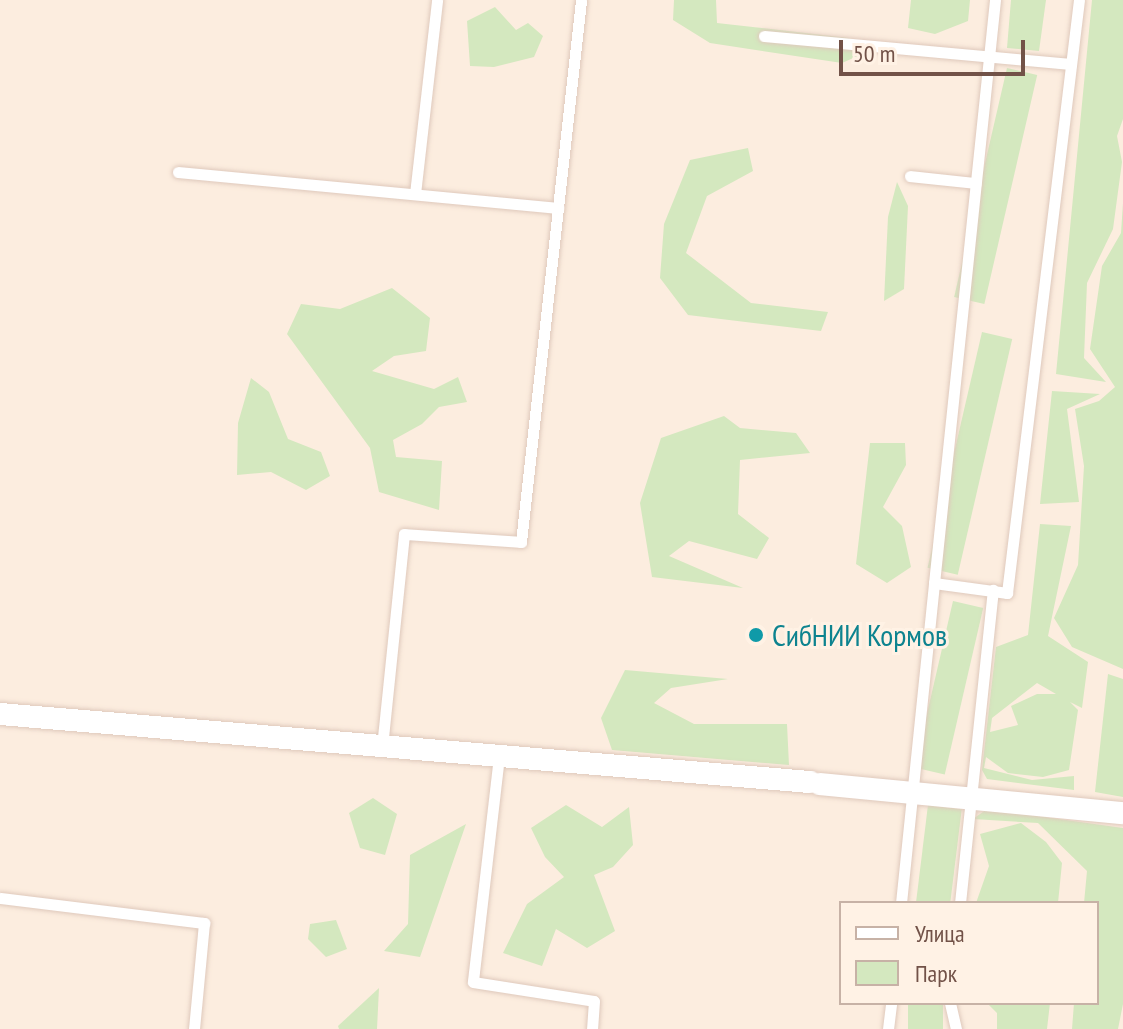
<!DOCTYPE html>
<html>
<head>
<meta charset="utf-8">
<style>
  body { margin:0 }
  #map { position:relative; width:1123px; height:1029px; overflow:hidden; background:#fceddf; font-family:"PT Sans Narrow",sans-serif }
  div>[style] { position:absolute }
  .green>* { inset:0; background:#d4e8bf; transform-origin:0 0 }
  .roads { filter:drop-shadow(0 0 2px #dfc9bc) drop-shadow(0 0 2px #dfc9bc) }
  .service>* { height:11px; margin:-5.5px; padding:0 5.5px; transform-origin:5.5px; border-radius:5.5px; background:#fff }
  .minor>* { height:22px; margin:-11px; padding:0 11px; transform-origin:11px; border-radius:11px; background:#fff }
  .dots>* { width:22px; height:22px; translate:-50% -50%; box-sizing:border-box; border:4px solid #fff2e5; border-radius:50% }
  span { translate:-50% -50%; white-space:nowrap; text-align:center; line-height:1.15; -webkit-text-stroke:6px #fff2e5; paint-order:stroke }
  .culture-label { font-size:30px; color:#0d838f }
  .left { translate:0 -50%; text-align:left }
  .legend { position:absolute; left:839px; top:901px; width:260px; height:104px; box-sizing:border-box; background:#fff2e5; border:2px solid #c7b2a6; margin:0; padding:10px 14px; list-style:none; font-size:24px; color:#725248 }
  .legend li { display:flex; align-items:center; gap:16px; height:40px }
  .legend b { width:40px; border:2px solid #c7b2a6 }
  .scale { position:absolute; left:839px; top:40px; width:186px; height:36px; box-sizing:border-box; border:4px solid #725248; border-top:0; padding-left:10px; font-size:24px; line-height:28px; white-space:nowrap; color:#725248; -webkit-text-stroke:6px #fff2e5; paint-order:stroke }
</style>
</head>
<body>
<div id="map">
  <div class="green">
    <div style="clip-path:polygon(674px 0,716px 0,717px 23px,849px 38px,860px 55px,842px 63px,710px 43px,673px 20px)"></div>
    <div style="clip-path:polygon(911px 0,970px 0,968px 21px,935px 34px,908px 28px)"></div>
    <div style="clip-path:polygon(1011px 0,1046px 0,1039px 51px,1007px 48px)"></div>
    <div style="clip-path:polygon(1092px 0,1123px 0,1123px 119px,1117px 136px,1122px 162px,1113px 229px,1087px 283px,1084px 358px,1106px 382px,1056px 374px)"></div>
    <div style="clip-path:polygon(495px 7px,516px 30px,528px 23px,543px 36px,534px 57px,494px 67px,470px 66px,467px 21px)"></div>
    <div style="left:1007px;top:68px;width:31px;height:235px;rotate:13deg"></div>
    <div style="clip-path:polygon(748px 148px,753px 171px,707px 196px,686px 253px,751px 303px,828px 312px,821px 331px,688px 315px,660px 278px,664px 224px,690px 160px)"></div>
    <div style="clip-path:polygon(897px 182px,908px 206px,904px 289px,884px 301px,888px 217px)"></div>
    <div style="clip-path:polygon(1123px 203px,1123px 669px,1072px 647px,1054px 618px,1078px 565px,1084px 466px,1075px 409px,1099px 401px,1115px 387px,1090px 349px,1102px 266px,1121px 233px)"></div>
    <div style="clip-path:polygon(392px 288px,430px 318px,426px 351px,394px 356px,372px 371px,434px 389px,458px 377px,467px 402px,439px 407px,422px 424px,393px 440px,396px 457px,442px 461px,439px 510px,379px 492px,370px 448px,287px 334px,301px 304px,340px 309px)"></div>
    <div style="left:982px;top:332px;width:31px;height:242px;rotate:13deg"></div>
    <div style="clip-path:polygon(251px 378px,269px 392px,288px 439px,321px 452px,330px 476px,306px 490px,271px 472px,237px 475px,238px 423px)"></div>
    <div style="clip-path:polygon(1052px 391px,1100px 394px,1067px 409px,1079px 502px,1040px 504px)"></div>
    <div style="clip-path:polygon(724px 416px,740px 428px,796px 433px,810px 453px,740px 460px,738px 514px,769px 538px,757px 559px,689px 541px,669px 556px,743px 588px,652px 577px,640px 503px,661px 438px)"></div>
    <div style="clip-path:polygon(870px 443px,905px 443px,906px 465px,883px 507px,902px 526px,911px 567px,887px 583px,856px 564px)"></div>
    <div style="clip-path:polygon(evenodd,1040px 524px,1071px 526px,1048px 636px,1088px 662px,1082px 708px,1070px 702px,1078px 710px,1069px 770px,1043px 777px,1008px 773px,986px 757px,984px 768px,1032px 780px,1074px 776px,1074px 790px,987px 779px,982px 770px,996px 647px,1028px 635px,1040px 524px,1037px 683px,1056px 694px,1037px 694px,1011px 706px,1018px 725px,990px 732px,992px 718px,1037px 683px)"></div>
    <div style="left:953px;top:601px;width:31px;height:171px;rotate:13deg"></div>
    <div style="clip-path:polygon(625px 670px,728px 679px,671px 688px,654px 703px,694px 724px,787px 724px,789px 765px,612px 750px,601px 718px)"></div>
    <div style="clip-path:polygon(1108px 674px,1123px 679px,1123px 797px,1095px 792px)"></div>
    <div style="clip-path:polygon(373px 798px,397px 814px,385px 855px,360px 848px,349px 813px)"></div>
    <div style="clip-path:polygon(566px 805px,602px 827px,629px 807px,633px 845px,613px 867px,594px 875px,615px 931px,587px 948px,556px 929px,542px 966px,503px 953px,527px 904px,564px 877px,545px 857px,531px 828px)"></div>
    <div style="left:928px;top:805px;width:34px;height:99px;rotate:7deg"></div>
    <div style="clip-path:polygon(987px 809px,1123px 828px,1123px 1004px,1118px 1029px,1072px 1029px,1074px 1003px,1097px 1003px,1097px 903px,1084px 903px,1087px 871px,1038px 823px,973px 819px)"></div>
    <div style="clip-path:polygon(1021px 823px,1046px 842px,1062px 863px,1058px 903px,976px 903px,989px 866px,980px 834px)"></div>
    <div style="clip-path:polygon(466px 824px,420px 957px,384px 951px,408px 924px,410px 855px)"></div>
    <div style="clip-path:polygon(336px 920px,347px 949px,326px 957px,308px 939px,310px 924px)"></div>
    <div style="clip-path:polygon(379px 988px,377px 1029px,339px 1029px,338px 1026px)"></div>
    <div style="left:908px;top:1003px;width:35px;height:26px"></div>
    <div style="clip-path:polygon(987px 1003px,1050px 1003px,1047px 1029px,997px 1029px,997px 1013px)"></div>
  </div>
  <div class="roads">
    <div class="service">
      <div style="left:995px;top:0;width:586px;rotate:95.97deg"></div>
      <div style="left:934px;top:583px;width:74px;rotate:7.8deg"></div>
      <div style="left:1007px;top:593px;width:597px;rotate:-83.08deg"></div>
      <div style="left:764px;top:36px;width:308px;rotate:5.2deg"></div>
      <div style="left:178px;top:172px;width:382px;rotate:5.4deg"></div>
      <div style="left:910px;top:176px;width:66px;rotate:6.1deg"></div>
      <div style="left:415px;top:194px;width:195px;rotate:-83.5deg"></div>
      <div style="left:382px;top:747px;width:214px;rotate:-84.1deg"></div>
      <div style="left:404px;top:534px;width:117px;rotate:3.9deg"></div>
      <div style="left:521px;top:542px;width:545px;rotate:-83.68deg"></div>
      <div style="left:499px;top:756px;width:227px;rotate:96.6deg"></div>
      <div style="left:473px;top:982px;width:122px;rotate:8.9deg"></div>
      <div style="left:594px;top:1001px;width:28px;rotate:94deg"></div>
      <div style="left:0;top:898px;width:206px;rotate:7deg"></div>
      <div style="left:204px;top:923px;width:106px;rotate:95.4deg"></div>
      <div style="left:901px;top:903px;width:322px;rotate:-84.1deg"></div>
      <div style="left:960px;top:903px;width:315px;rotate:-84deg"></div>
      <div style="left:950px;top:1003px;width:27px;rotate:77deg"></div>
      <div style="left:888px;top:1029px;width:26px;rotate:-83deg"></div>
    </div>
    <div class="minor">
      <div style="left:0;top:714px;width:813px;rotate:4.8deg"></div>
      <div style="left:820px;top:784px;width:304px;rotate:5.5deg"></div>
    </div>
  </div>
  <div class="dots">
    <div style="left:756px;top:635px;background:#0f9aa8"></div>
  </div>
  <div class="culture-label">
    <span class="left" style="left:772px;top:635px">СибНИИ Кормов</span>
  </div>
  <ul class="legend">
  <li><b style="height:10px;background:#fff"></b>Улица</li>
  <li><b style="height:22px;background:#d4e8bf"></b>Парк</li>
  </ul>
  <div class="scale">50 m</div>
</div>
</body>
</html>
